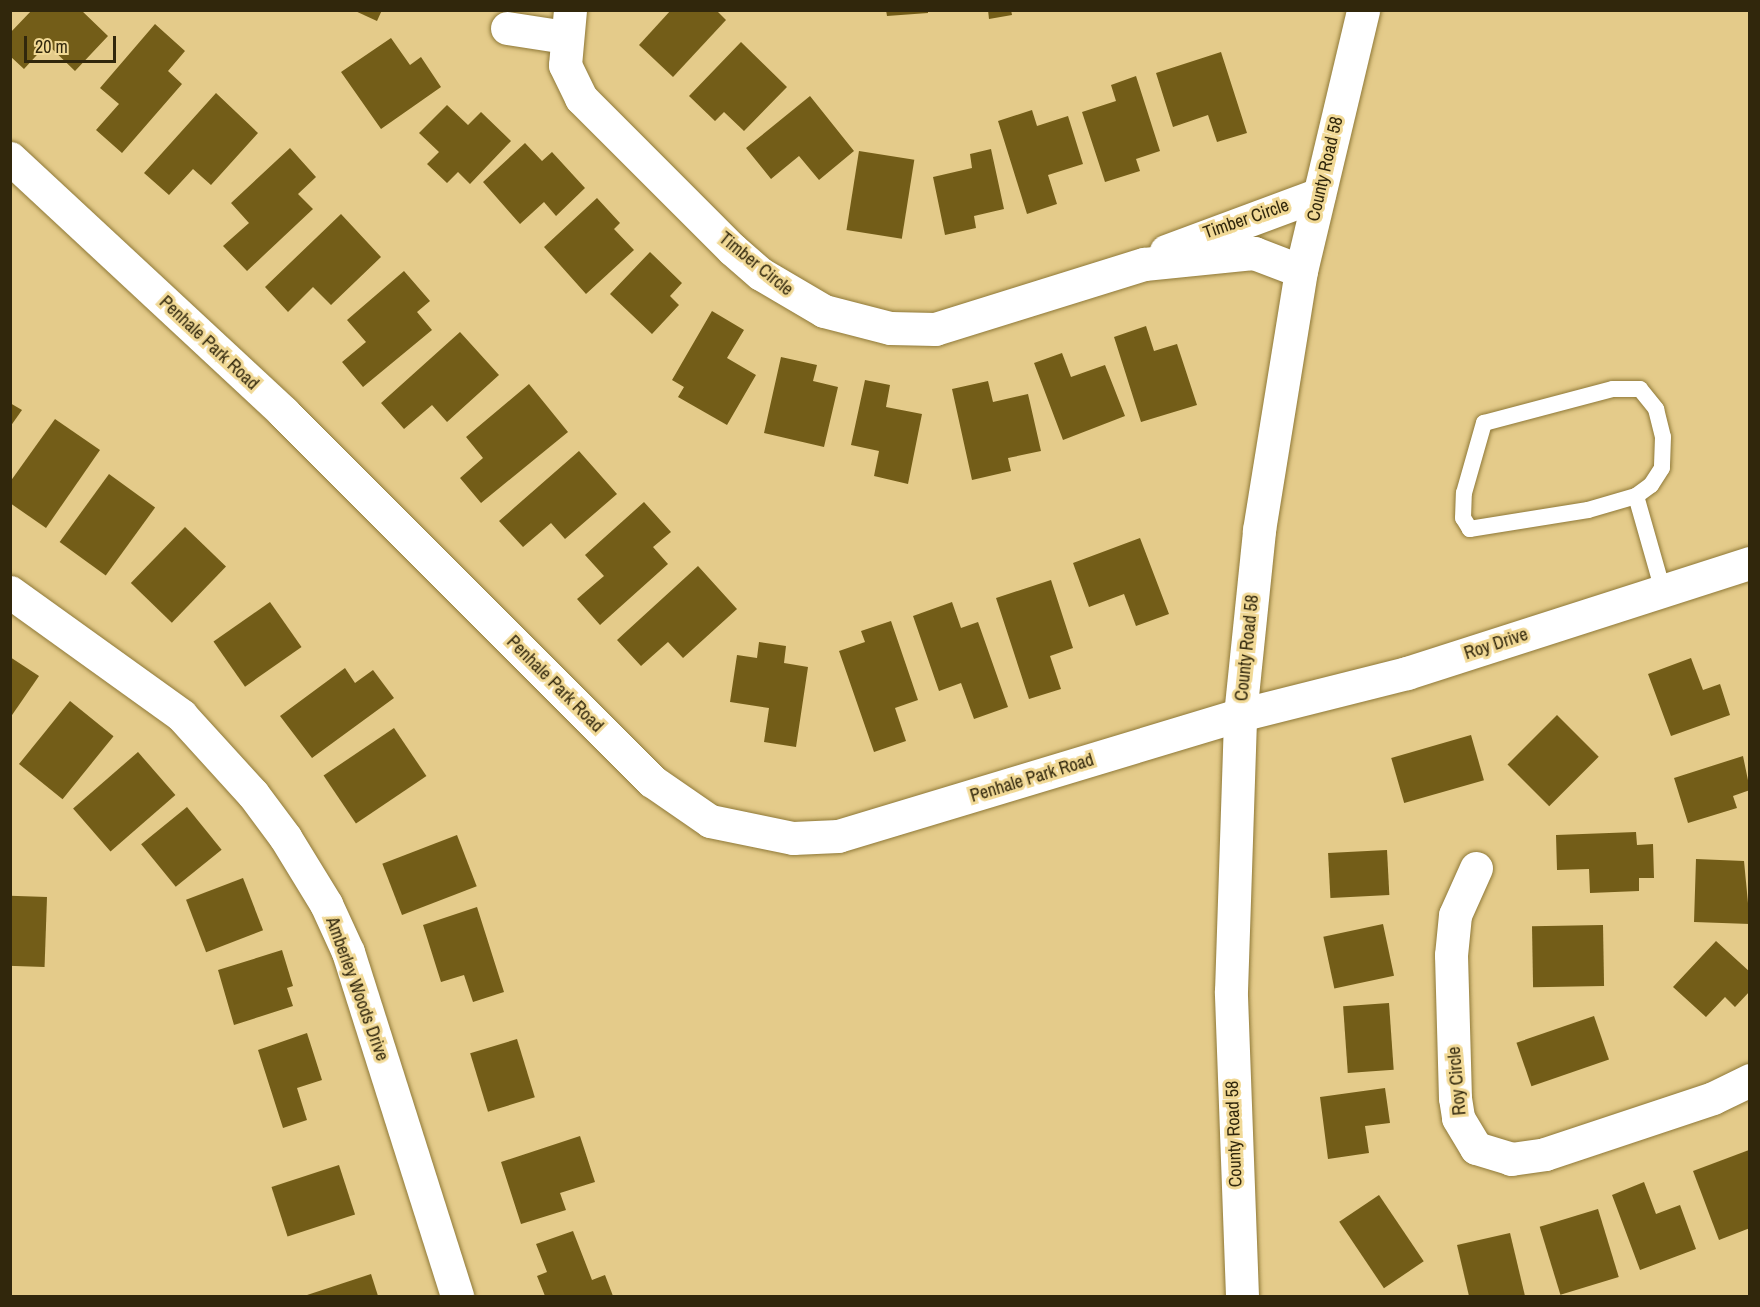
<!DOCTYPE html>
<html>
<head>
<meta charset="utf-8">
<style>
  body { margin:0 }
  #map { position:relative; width:1760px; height:1307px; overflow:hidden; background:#e4cb8a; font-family:"Archivo Narrow",sans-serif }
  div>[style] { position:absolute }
  .building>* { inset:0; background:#735d18; transform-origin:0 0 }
  .roads { filter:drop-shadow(0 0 2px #8f7938) drop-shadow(0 0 2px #8f7938) }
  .lane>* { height:16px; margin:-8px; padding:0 8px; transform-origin:8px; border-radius:8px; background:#fff }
  .street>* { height:33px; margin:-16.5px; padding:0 16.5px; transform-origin:16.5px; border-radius:16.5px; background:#fff }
  .secondary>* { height:33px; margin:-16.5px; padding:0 16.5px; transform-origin:16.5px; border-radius:16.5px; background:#fff }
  span { translate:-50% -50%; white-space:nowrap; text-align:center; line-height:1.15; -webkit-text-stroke:6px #f1d996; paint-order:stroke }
  .street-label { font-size:18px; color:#31270c }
  .frame { position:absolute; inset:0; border:12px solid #31270c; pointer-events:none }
  .scale { position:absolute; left:24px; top:36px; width:92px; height:27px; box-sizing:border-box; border:3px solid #31270c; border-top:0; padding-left:8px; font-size:18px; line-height:21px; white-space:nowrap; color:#31270c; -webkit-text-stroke:4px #f1d996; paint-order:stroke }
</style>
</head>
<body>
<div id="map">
  <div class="building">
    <div style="clip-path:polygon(32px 10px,81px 10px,108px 36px,75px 71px,47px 44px,24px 69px,10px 56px,10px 33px)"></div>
    <div style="clip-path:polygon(353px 10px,382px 10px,377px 21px)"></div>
    <div style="clip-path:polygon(671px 10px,716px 10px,726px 20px,673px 77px,639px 45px)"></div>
    <div style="clip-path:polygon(886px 10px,928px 10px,928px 13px,887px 16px)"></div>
    <div style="clip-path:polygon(988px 10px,1011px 10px,1012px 15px,989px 19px)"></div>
    <div style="clip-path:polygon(155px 24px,185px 51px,168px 71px,182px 84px,122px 153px,96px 130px,119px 104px,100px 88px)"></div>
    <div style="clip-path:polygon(391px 38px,410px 65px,421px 57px,441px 87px,381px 129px,341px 72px)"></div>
    <div style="clip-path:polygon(741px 42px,787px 87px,744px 131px,724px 112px,715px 121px,689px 96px)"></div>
    <div style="clip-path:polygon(1221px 52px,1247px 133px,1217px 142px,1208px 115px,1173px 127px,1156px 73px)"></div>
    <div style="clip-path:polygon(1136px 76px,1160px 151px,1136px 159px,1140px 171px,1105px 182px,1082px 112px,1116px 101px,1111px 85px)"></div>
    <div style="clip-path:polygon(216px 93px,258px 133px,211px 185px,193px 169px,169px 195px,144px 173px)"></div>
    <div style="clip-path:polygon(810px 96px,854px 151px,819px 180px,799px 156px,771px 179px,746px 148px)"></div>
    <div style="clip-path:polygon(447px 105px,468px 125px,481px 112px,511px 141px,470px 184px,458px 172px,447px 183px,427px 164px,439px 152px,419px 133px)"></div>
    <div style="clip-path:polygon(1032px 110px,1037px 126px,1068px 116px,1083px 164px,1048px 175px,1057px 204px,1027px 214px,998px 121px)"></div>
    <div style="clip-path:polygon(525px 143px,542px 161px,552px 152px,585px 188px,556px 216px,544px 202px,520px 224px,483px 182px)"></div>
    <div style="clip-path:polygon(290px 148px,316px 177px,298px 194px,313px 209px,247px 271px,223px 246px,249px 223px,231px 203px)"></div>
    <div style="clip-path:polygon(991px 149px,1004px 209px,974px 216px,976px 228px,945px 235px,933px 177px,972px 168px,970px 154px)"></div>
    <div style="left:859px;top:151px;width:56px;height:80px;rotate:9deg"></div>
    <div style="clip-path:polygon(597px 198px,620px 223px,614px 229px,634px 250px,586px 294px,544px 247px)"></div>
    <div style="clip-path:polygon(341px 214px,381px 257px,331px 305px,313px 287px,288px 312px,265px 287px)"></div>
    <div style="clip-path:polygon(650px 252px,682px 283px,670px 296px,679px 305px,652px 334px,610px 294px)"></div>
    <div style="clip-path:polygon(404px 271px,430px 301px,417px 312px,432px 330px,363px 387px,342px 362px,366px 342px,347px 320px)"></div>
    <div style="clip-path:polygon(712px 311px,744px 330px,727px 358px,756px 375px,727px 425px,678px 397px,684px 387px,672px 380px)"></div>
    <div style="clip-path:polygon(1146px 326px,1154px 351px,1177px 344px,1197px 405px,1141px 422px,1114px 337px)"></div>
    <div style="clip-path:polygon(460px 332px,499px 375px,447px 422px,432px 405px,404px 429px,381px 403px)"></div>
    <div style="clip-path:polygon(1062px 353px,1071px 377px,1105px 365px,1125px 416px,1063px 440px,1034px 363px)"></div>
    <div style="clip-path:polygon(781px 357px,817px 365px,813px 381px,838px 387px,824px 447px,764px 433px)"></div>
    <div style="clip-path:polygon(865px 380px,890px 385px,886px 407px,922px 414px,908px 484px,874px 476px,879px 451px,851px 445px)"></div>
    <div style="clip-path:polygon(988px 381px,993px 402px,1028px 394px,1041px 451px,1008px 458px,1011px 471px,972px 480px,952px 389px)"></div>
    <div style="clip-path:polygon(529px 384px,568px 432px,481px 503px,460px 478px,483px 458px,466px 437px)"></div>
    <div style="clip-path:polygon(10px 403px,22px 410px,10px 427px)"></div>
    <div style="clip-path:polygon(55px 419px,100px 450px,46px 528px,10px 503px,10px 482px)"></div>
    <div style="clip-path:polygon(579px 451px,617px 494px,565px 539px,551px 523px,523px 547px,499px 521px)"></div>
    <div style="left:109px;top:474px;width:57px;height:84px;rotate:36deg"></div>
    <div style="clip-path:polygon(644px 502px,671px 532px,653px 547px,668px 564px,600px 625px,577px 599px,604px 576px,585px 555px)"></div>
    <div style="left:185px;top:527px;width:57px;height:78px;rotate:44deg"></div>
    <div style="clip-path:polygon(1140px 538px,1169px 614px,1136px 626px,1124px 594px,1089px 607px,1073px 563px)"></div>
    <div style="clip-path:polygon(698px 566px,737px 609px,683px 658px,668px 642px,641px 666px,617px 640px)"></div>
    <div style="clip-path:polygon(1051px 580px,1073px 648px,1050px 656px,1061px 689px,1029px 699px,996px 598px)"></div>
    <div style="left:270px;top:602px;width:55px;height:69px;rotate:55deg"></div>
    <div style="clip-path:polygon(952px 602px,961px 628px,978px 622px,1008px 707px,974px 719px,961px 683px,939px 691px,913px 616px)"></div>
    <div style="clip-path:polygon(891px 621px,918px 700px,895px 708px,906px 741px,874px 752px,839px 651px,865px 642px,861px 631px)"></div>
    <div style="clip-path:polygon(759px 642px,786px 646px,784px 663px,808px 667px,796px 747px,764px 742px,769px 708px,730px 702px,737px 655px,757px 658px)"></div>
    <div style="clip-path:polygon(10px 657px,39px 676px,10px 718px)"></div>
    <div style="clip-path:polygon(1691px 658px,1703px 690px,1720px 684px,1730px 715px,1671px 736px,1648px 674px)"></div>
    <div style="clip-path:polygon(345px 668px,355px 683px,373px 670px,394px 698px,312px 758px,280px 716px)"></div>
    <div style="left:70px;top:701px;width:56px;height:81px;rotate:39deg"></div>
    <div style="left:1557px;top:715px;width:59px;height:70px;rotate:45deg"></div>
    <div style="left:394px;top:728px;width:58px;height:85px;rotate:56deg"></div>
    <div style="left:1471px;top:735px;width:47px;height:83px;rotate:74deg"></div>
    <div style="left:138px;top:752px;width:57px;height:86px;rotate:49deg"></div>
    <div style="clip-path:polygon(1743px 756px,1750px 790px,1733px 796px,1737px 808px,1688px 823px,1674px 778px)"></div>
    <div style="left:187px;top:807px;width:55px;height:59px;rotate:51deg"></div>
    <div style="clip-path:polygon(1636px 832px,1637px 845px,1653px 844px,1654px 878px,1639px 878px,1639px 891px,1590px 893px,1589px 869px,1557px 870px,1556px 835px)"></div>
    <div style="left:457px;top:835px;width:55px;height:80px;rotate:69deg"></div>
    <div style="left:1387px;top:850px;width:45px;height:59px;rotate:87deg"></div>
    <div style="clip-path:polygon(1696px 859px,1744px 861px,1750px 924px,1694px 922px)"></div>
    <div style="left:243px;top:878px;width:56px;height:61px;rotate:69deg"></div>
    <div style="left:47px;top:897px;width:70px;height:37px;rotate:92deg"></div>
    <div style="clip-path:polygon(477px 907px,504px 992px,473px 1002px,464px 975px,441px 982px,423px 925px)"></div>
    <div style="left:1383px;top:924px;width:53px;height:61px;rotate:78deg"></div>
    <div style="left:1603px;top:925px;width:61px;height:71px;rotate:89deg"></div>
    <div style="clip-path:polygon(1716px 941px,1750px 972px,1750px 991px,1735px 1007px,1725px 997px,1706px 1017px,1673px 987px)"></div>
    <div style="clip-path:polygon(282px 950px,293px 986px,287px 988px,293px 1006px,234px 1025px,218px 970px)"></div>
    <div style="left:1389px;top:1003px;width:67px;height:46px;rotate:86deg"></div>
    <div style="left:1594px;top:1016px;width:46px;height:82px;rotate:71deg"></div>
    <div style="clip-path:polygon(307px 1033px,322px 1080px,297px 1088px,307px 1120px,283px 1128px,258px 1050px)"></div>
    <div style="left:517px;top:1039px;width:61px;height:49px;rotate:73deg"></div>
    <div style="clip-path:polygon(1385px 1088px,1390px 1123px,1365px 1126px,1369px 1153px,1328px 1159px,1320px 1097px)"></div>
    <div style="clip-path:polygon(580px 1136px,595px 1182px,560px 1193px,566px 1210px,521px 1224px,501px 1162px)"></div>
    <div style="clip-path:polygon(1749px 1150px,1750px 1228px,1719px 1240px,1693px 1171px)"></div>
    <div style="left:339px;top:1165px;width:52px;height:71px;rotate:72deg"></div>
    <div style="clip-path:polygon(1644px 1182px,1656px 1214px,1680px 1205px,1696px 1249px,1640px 1270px,1612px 1195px)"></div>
    <div style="left:1379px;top:1195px;width:80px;height:48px;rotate:56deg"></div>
    <div style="left:1598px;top:1209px;width:71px;height:61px;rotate:73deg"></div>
    <div style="clip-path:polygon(573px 1231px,592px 1280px,605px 1275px,613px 1296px,545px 1296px,537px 1276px,547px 1272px,536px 1244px)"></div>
    <div style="clip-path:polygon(1510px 1233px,1525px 1296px,1469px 1296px,1457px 1245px)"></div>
    <div style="clip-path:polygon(371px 1274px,378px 1296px,304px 1296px)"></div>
  </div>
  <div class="roads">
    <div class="lane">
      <div style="left:1613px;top:389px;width:27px"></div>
      <div style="left:1640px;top:389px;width:26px;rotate:51deg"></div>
      <div style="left:1656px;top:409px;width:29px;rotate:76deg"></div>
      <div style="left:1663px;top:437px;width:31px;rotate:92deg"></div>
      <div style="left:1662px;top:468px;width:20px;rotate:123deg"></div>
      <div style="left:1651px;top:485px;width:19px;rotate:144deg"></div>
      <div style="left:1636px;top:496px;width:50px;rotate:163.7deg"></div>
      <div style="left:1588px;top:510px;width:120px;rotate:170.9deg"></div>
      <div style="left:1470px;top:529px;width:13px;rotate:-122deg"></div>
      <div style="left:1463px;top:518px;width:25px;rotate:-88deg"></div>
      <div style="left:1464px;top:493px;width:73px;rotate:-74.1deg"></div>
      <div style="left:1484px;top:423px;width:133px;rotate:-14.8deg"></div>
      <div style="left:1636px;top:496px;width:99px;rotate:74.1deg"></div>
    </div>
    <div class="street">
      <div style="left:570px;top:10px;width:55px;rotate:95.2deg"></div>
      <div style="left:565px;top:65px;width:37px;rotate:64deg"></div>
      <div style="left:581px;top:98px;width:214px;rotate:45deg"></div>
      <div style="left:732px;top:249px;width:38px;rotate:41deg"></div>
      <div style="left:761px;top:274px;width:73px;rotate:30.4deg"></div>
      <div style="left:824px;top:311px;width:68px;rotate:14.4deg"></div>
      <div style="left:890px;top:328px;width:45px;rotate:1.3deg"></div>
      <div style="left:935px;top:329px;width:219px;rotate:-17.3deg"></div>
      <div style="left:1144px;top:264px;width:111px;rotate:-5.7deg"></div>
      <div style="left:1254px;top:253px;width:50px;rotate:21deg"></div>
      <div style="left:507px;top:28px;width:59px;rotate:8.8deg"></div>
      <div style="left:10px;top:158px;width:373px;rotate:42.9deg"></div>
      <div style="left:283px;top:412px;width:522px;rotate:45deg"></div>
      <div style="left:652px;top:781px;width:70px;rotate:34.6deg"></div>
      <div style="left:710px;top:821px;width:85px;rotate:11.6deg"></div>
      <div style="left:793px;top:838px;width:45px;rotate:-2.5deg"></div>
      <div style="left:838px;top:836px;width:420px;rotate:-16.8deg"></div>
      <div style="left:1166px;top:251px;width:163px;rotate:-20.4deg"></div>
      <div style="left:10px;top:592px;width:211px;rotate:35.7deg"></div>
      <div style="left:181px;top:715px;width:107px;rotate:47.7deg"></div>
      <div style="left:253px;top:794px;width:54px;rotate:53.3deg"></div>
      <div style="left:285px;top:837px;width:79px;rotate:58.5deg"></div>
      <div style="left:326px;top:904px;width:53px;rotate:65.4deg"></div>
      <div style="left:348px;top:952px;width:361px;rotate:72.4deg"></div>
      <div style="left:1476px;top:868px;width:51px;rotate:114.1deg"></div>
      <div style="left:1455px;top:915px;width:40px;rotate:95.7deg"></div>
      <div style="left:1451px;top:955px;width:143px;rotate:88.4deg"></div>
      <div style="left:1455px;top:1098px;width:20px;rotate:81deg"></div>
      <div style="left:1458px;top:1118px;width:35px;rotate:59deg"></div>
      <div style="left:1476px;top:1148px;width:37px;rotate:17deg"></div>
      <div style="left:1511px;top:1159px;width:34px;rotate:-8deg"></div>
      <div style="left:1545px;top:1154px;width:177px;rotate:-18.4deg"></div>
      <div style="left:1713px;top:1098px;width:41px;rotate:-25.9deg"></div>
    </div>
    <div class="secondary">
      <div style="left:1240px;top:715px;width:172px;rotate:-14.1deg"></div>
      <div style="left:1407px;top:673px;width:360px;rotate:-17.8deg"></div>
      <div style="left:1242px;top:1296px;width:305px;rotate:-92.1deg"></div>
      <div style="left:1231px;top:991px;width:276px;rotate:-88.1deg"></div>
      <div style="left:1240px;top:715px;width:186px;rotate:-84.1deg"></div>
      <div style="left:1259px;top:530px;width:262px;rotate:-80.8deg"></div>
      <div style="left:1301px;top:271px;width:268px;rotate:-76.6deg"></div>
    </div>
  </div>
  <div class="street-label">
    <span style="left:1325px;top:169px;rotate:-77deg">County Road 58</span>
    <span style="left:1246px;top:219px;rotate:-19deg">Timber Circle</span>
    <span style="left:756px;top:264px;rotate:39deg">Timber Circle</span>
    <span style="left:209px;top:343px;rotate:43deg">Penhale Park Road</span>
    <span style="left:1496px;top:644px;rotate:-18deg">Roy Drive</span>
    <span style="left:1247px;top:648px;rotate:-84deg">County Road 58</span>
    <span style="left:555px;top:684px;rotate:45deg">Penhale Park Road</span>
    <span style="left:1032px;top:778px;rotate:-17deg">Penhale Park Road</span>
    <span style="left:357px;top:989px;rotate:70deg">Amberley Woods Drive</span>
    <span style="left:1457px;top:1081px;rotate:-95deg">Roy Circle</span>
    <span style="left:1234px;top:1134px;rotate:-92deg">County Road 58</span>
  </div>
  <div class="frame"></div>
  <div class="scale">20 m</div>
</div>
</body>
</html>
